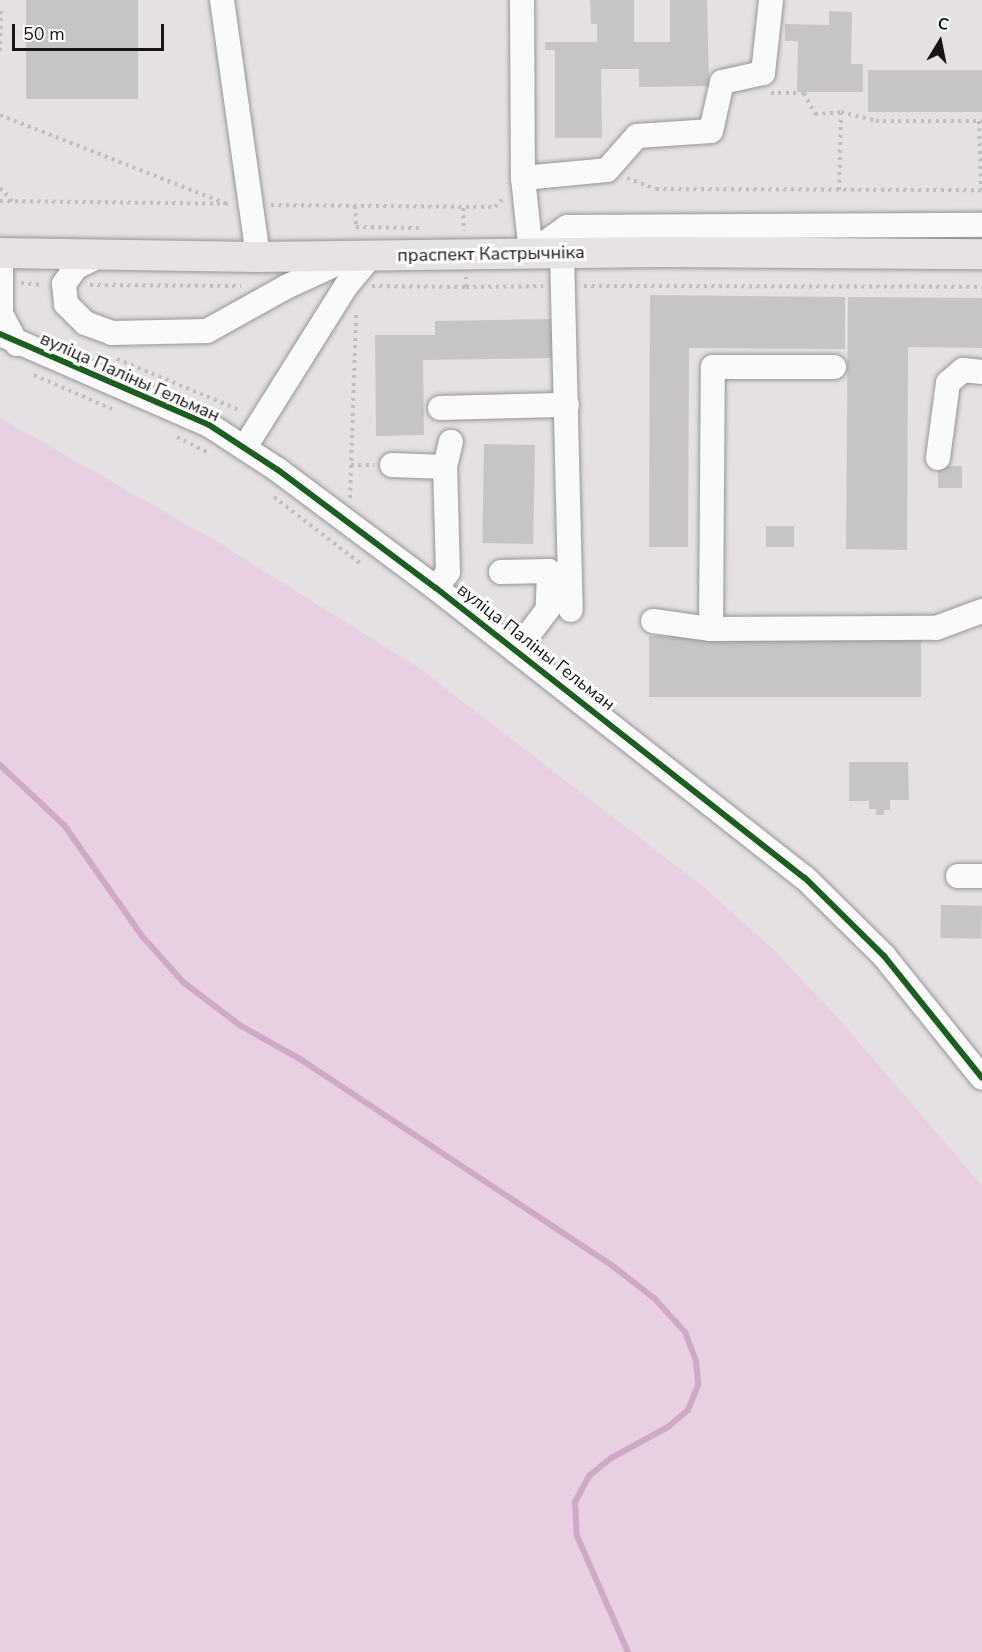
<!DOCTYPE html>
<html>
<head>
<meta charset="utf-8">
<style>
  body { margin:0 }
  #map { position:relative; width:982px; height:1652px; overflow:hidden; background:#e4e0e3; font-family:"Nunito Sans",sans-serif }
  div>[style] { position:absolute }
  .green>* { inset:0; background:#e8cfe1 }
  .stream>* { height:6px; margin:-3px; padding:0 3px; transform-origin:3px; border-radius:3px; background:#d0a9c7 }
  .building>* { inset:0; background:#c7c4c6; transform-origin:0 0 }
  .path>* { height:4px; margin-top:-2px; transform-origin:0; background:repeating-linear-gradient(90deg,#c0bfc0 0 3px,transparent 0 7.5px) }
  .roads { filter:drop-shadow(0 0 2px #989598) drop-shadow(0 0 2px #989598) }
  .minor>* { height:24px; margin:-12px; padding:0 12px; transform-origin:12px; border-radius:12px; background:#fbfafb }
  .major>* { height:30px; margin:-15px; padding:0 15px; transform-origin:15px; border-radius:15px; background:#e7e2e6 }
  .cycleway>* { height:6px; margin:-3px; padding:0 3px; transform-origin:3px; border-radius:3px; background:#1b5e20 }
  span { translate:-50% -50%; white-space:nowrap; text-align:center; line-height:1.15; -webkit-text-stroke:6px #fff; paint-order:stroke }
  .street-label { font-size:18px; color:#171517 }
  .north { position:absolute; left:910px; top:12px; width:60px; height:60px; -webkit-text-stroke:4px #fff; paint-order:stroke; rotate:10deg; font-size:16px; font-weight:700; line-height:24px; text-align:center; color:#171517 }
  .north::after { content:''; display:block; margin:auto; width:21px; height:27px; background:#171517; clip-path:polygon(50% 0,100% 100%,50% 72%,0 100%) }
  .scale { position:absolute; left:12px; top:24px; width:152px; height:27px; box-sizing:border-box; border:3px solid #171517; border-top:0; padding-left:8px; font-size:18px; line-height:21px; white-space:nowrap; color:#171517; -webkit-text-stroke:4px #fff; paint-order:stroke }
</style>
</head>
<body>
<div id="map">
  <div class="green">
    <div style="clip-path:polygon(0 418px,219px 543px,419px 668px,701px 885px,772px 948px,839px 1019px,982px 1186px,982px 1652px,0 1652px)"></div>
  </div>
  <div class="stream">
    <div style="left:0;top:765px;width:88px;rotate:43.2deg"></div>
    <div style="left:64px;top:825px;width:136px;rotate:54.9deg"></div>
    <div style="left:142px;top:936px;width:62px;rotate:48.3deg"></div>
    <div style="left:183px;top:982px;width:73px;rotate:37.2deg"></div>
    <div style="left:241px;top:1026px;width:68px;rotate:29.2deg"></div>
    <div style="left:300px;top:1059px;width:377px;rotate:33.5deg"></div>
    <div style="left:614px;top:1267px;width:51px;rotate:37.8deg"></div>
    <div style="left:654px;top:1298px;width:46px;rotate:47.6deg"></div>
    <div style="left:685px;top:1332px;width:30px;rotate:69deg"></div>
    <div style="left:696px;top:1360px;width:25px;rotate:85deg"></div>
    <div style="left:698px;top:1385px;width:27px;rotate:112deg"></div>
    <div style="left:688px;top:1410px;width:26px;rotate:140deg"></div>
    <div style="left:668px;top:1427px;width:65px;rotate:151.5deg"></div>
    <div style="left:611px;top:1458px;width:28px;rotate:141deg"></div>
    <div style="left:589px;top:1476px;width:30px;rotate:118deg"></div>
    <div style="left:575px;top:1502px;width:34px;rotate:87deg"></div>
    <div style="left:577px;top:1536px;width:127px;rotate:66.3deg"></div>
  </div>
  <div class="building">
    <div style="left:26px;top:0;width:112px;height:99px"></div>
    <div style="clip-path:polygon(590px 0,634px 0,634px 42px,670px 42px,670px 0,707px 0,709px 86px,639px 87px,639px 69px,601px 69px,602px 138px,555px 138px,555px 50px,545px 50px,545px 42px,597px 42px,597px 24px,591px 24px)"></div>
    <div style="clip-path:polygon(829px 11px,852px 12px,851px 64px,863px 64px,863px 92px,797px 92px,798px 41px,785px 41px,785px 24px,829px 25px)"></div>
    <div style="left:868px;top:70px;width:114px;height:42px"></div>
    <div style="clip-path:polygon(650px 295px,845px 297px,845px 349px,689px 348px,688px 547px,649px 547px)"></div>
    <div style="clip-path:polygon(848px 297px,982px 298px,982px 348px,908px 347px,907px 550px,846px 549px)"></div>
    <div style="clip-path:polygon(557px 319px,557px 358px,423px 360px,424px 435px,376px 436px,375px 335px,435px 335px,435px 321px)"></div>
    <div style="left:484px;top:444px;width:51px;height:99px;rotate:1deg"></div>
    <div style="left:962px;top:466px;width:22px;height:24px;rotate:90deg"></div>
    <div style="left:766px;top:526px;width:28px;height:21px"></div>
    <div style="left:649px;top:636px;width:272px;height:61px"></div>
    <div style="clip-path:polygon(849px 762px,908px 762px,909px 800px,890px 800px,890px 810px,884px 810px,884px 815px,876px 815px,876px 809px,869px 809px,869px 801px,849px 801px)"></div>
    <div style="left:941px;top:905px;width:41px;height:33px;rotate:1deg"></div>
  </div>
  <div class="path">
    <div style="left:0;top:51px;width:45px;rotate:-88.7deg"></div>
    <div style="left:771px;top:93px;width:33px"></div>
    <div style="left:804px;top:93px;width:24px;rotate:62deg"></div>
    <div style="left:815px;top:114px;width:26px;rotate:-4deg"></div>
    <div style="left:841px;top:112px;width:36px;rotate:14deg"></div>
    <div style="left:876px;top:121px;width:106px"></div>
    <div style="left:0;top:115px;width:242px;rotate:21.4deg"></div>
    <div style="left:979px;top:121px;width:69px;rotate:88.3deg"></div>
    <div style="left:627px;top:178px;width:31px;rotate:21deg"></div>
    <div style="left:656px;top:189px;width:326px;rotate:0.2deg"></div>
    <div style="left:0;top:188px;width:18px;rotate:47deg"></div>
    <div style="left:839px;top:190px;width:77px;rotate:-88.5deg"></div>
    <div style="left:0;top:201px;width:230px;rotate:0.7deg"></div>
    <div style="left:271px;top:205px;width:224px;rotate:0.5deg"></div>
    <div style="left:495px;top:207px;width:14px;rotate:-45deg"></div>
    <div style="left:355px;top:206px;width:21px;rotate:87deg"></div>
    <div style="left:356px;top:227px;width:66px;rotate:0.9deg"></div>
    <div style="left:463px;top:208px;width:23px;rotate:88deg"></div>
    <div style="left:21px;top:283px;width:22px;rotate:5deg"></div>
    <div style="left:90px;top:285px;width:151px;rotate:0.4deg"></div>
    <div style="left:372px;top:286px;width:94px;rotate:0.6deg"></div>
    <div style="left:466px;top:287px;width:10px;rotate:-90deg"></div>
    <div style="left:584px;top:286px;width:398px;rotate:0.1deg"></div>
    <div style="left:466px;top:287px;width:77px;rotate:-0.7deg"></div>
    <div style="left:117px;top:359px;width:135px;rotate:22.6deg"></div>
    <div style="left:34px;top:375px;width:85px;rotate:23.6deg"></div>
    <div style="left:177px;top:437px;width:37px;rotate:27deg"></div>
    <div style="left:351px;top:465px;width:23px"></div>
    <div style="left:274px;top:497px;width:110px;rotate:37.6deg"></div>
    <div style="left:350px;top:498px;width:185px;rotate:-88.1deg"></div>
  </div>
  <div class="roads">
    <div class="minor">
      <div style="left:222px;top:0;width:260px;rotate:82deg"></div>
      <div style="left:522px;top:0;width:178px;rotate:89.7deg"></div>
      <div style="left:523px;top:178px;width:75px;rotate:83.9deg"></div>
      <div style="left:523px;top:178px;width:84px;rotate:-5.4deg"></div>
      <div style="left:607px;top:170px;width:45px;rotate:-48.6deg"></div>
      <div style="left:637px;top:136px;width:74px;rotate:-3.9deg"></div>
      <div style="left:711px;top:131px;width:50px;rotate:-77.3deg"></div>
      <div style="left:722px;top:82px;width:42px;rotate:-12.4deg"></div>
      <div style="left:763px;top:73px;width:73px;rotate:-83.7deg"></div>
      <div style="left:1px;top:253px;width:61px;rotate:90deg"></div>
      <div style="left:1px;top:314px;width:34px;rotate:62deg"></div>
      <div style="left:531px;top:253px;width:44px;rotate:-35.8deg"></div>
      <div style="left:567px;top:227px;width:415px;rotate:-0.3deg"></div>
      <div style="left:562px;top:253px;width:357px;rotate:88.6deg"></div>
      <div style="left:103px;top:254px;width:30px;rotate:154deg"></div>
      <div style="left:76px;top:267px;width:21px;rotate:125deg"></div>
      <div style="left:64px;top:284px;width:20px;rotate:84deg"></div>
      <div style="left:66px;top:304px;width:27px;rotate:45deg"></div>
      <div style="left:85px;top:323px;width:29px;rotate:20deg"></div>
      <div style="left:112px;top:333px;width:95px;rotate:-1.2deg"></div>
      <div style="left:207px;top:331px;width:90px;rotate:-29.1deg"></div>
      <div style="left:286px;top:287px;width:69px;rotate:-24.7deg"></div>
      <div style="left:0;top:334px;width:228px;rotate:23.5deg"></div>
      <div style="left:209px;top:425px;width:82px;rotate:33.1deg"></div>
      <div style="left:278px;top:470px;width:197px;rotate:36.8deg"></div>
      <div style="left:436px;top:588px;width:469px;rotate:38.2deg"></div>
      <div style="left:805px;top:878px;width:111px;rotate:44.6deg"></div>
      <div style="left:884px;top:956px;width:156px;rotate:51.2deg"></div>
      <div style="left:440px;top:408px;width:127px;rotate:-1.4deg"></div>
      <div style="left:245px;top:447px;width:190px;rotate:-57.9deg"></div>
      <div style="left:346px;top:286px;width:38px;rotate:-50deg"></div>
      <div style="left:938px;top:458px;width:76px;rotate:-82.4deg"></div>
      <div style="left:948px;top:383px;width:20px;rotate:-41deg"></div>
      <div style="left:963px;top:370px;width:19px;rotate:6deg"></div>
      <div style="left:392px;top:465px;width:53px;rotate:2.2deg"></div>
      <div style="left:501px;top:572px;width:48px;rotate:-1.2deg"></div>
      <div style="left:549px;top:571px;width:38px;rotate:92deg"></div>
      <div style="left:548px;top:609px;width:53px;rotate:127.3deg"></div>
      <div style="left:436px;top:588px;width:20px;rotate:-53deg"></div>
      <div style="left:448px;top:572px;width:105px;rotate:-91.6deg"></div>
      <div style="left:445px;top:467px;width:26px;rotate:-77deg"></div>
      <div style="left:653px;top:621px;width:59px;rotate:7.9deg"></div>
      <div style="left:711px;top:629px;width:225px;rotate:-0.3deg"></div>
      <div style="left:936px;top:628px;width:49px;rotate:-20.3deg"></div>
      <div style="left:711px;top:629px;width:262px;rotate:-89.6deg"></div>
      <div style="left:713px;top:367px;width:121px"></div>
      <div style="left:958px;top:876px;width:24px"></div>
    </div>
    <div class="major">
      <div style="left:0;top:253px;width:258px;rotate:0.9deg"></div>
      <div style="left:258px;top:257px;width:403px;rotate:-0.7deg"></div>
      <div style="left:661px;top:252px;width:321px;rotate:0.4deg"></div>
    </div>
  </div>
  <div class="cycleway">
    <div style="left:0;top:334px;width:228px;rotate:23.5deg"></div>
    <div style="left:209px;top:425px;width:82px;rotate:33.1deg"></div>
    <div style="left:278px;top:470px;width:197px;rotate:36.8deg"></div>
    <div style="left:436px;top:588px;width:469px;rotate:38.2deg"></div>
    <div style="left:805px;top:878px;width:111px;rotate:44.6deg"></div>
    <div style="left:884px;top:956px;width:156px;rotate:51.2deg"></div>
  </div>
  <div class="street-label">
    <span style="left:491px;top:254px;rotate:-1deg">праспект Кастрычніка</span>
    <span style="left:130px;top:377px;rotate:24deg">вуліца Паліны Гельман</span>
    <span style="left:536px;top:647px;rotate:38deg">вуліца Паліны Гельман</span>
  </div>
  <div class="north">С</div>
  <div class="scale">50 m</div>
</div>
</body>
</html>
